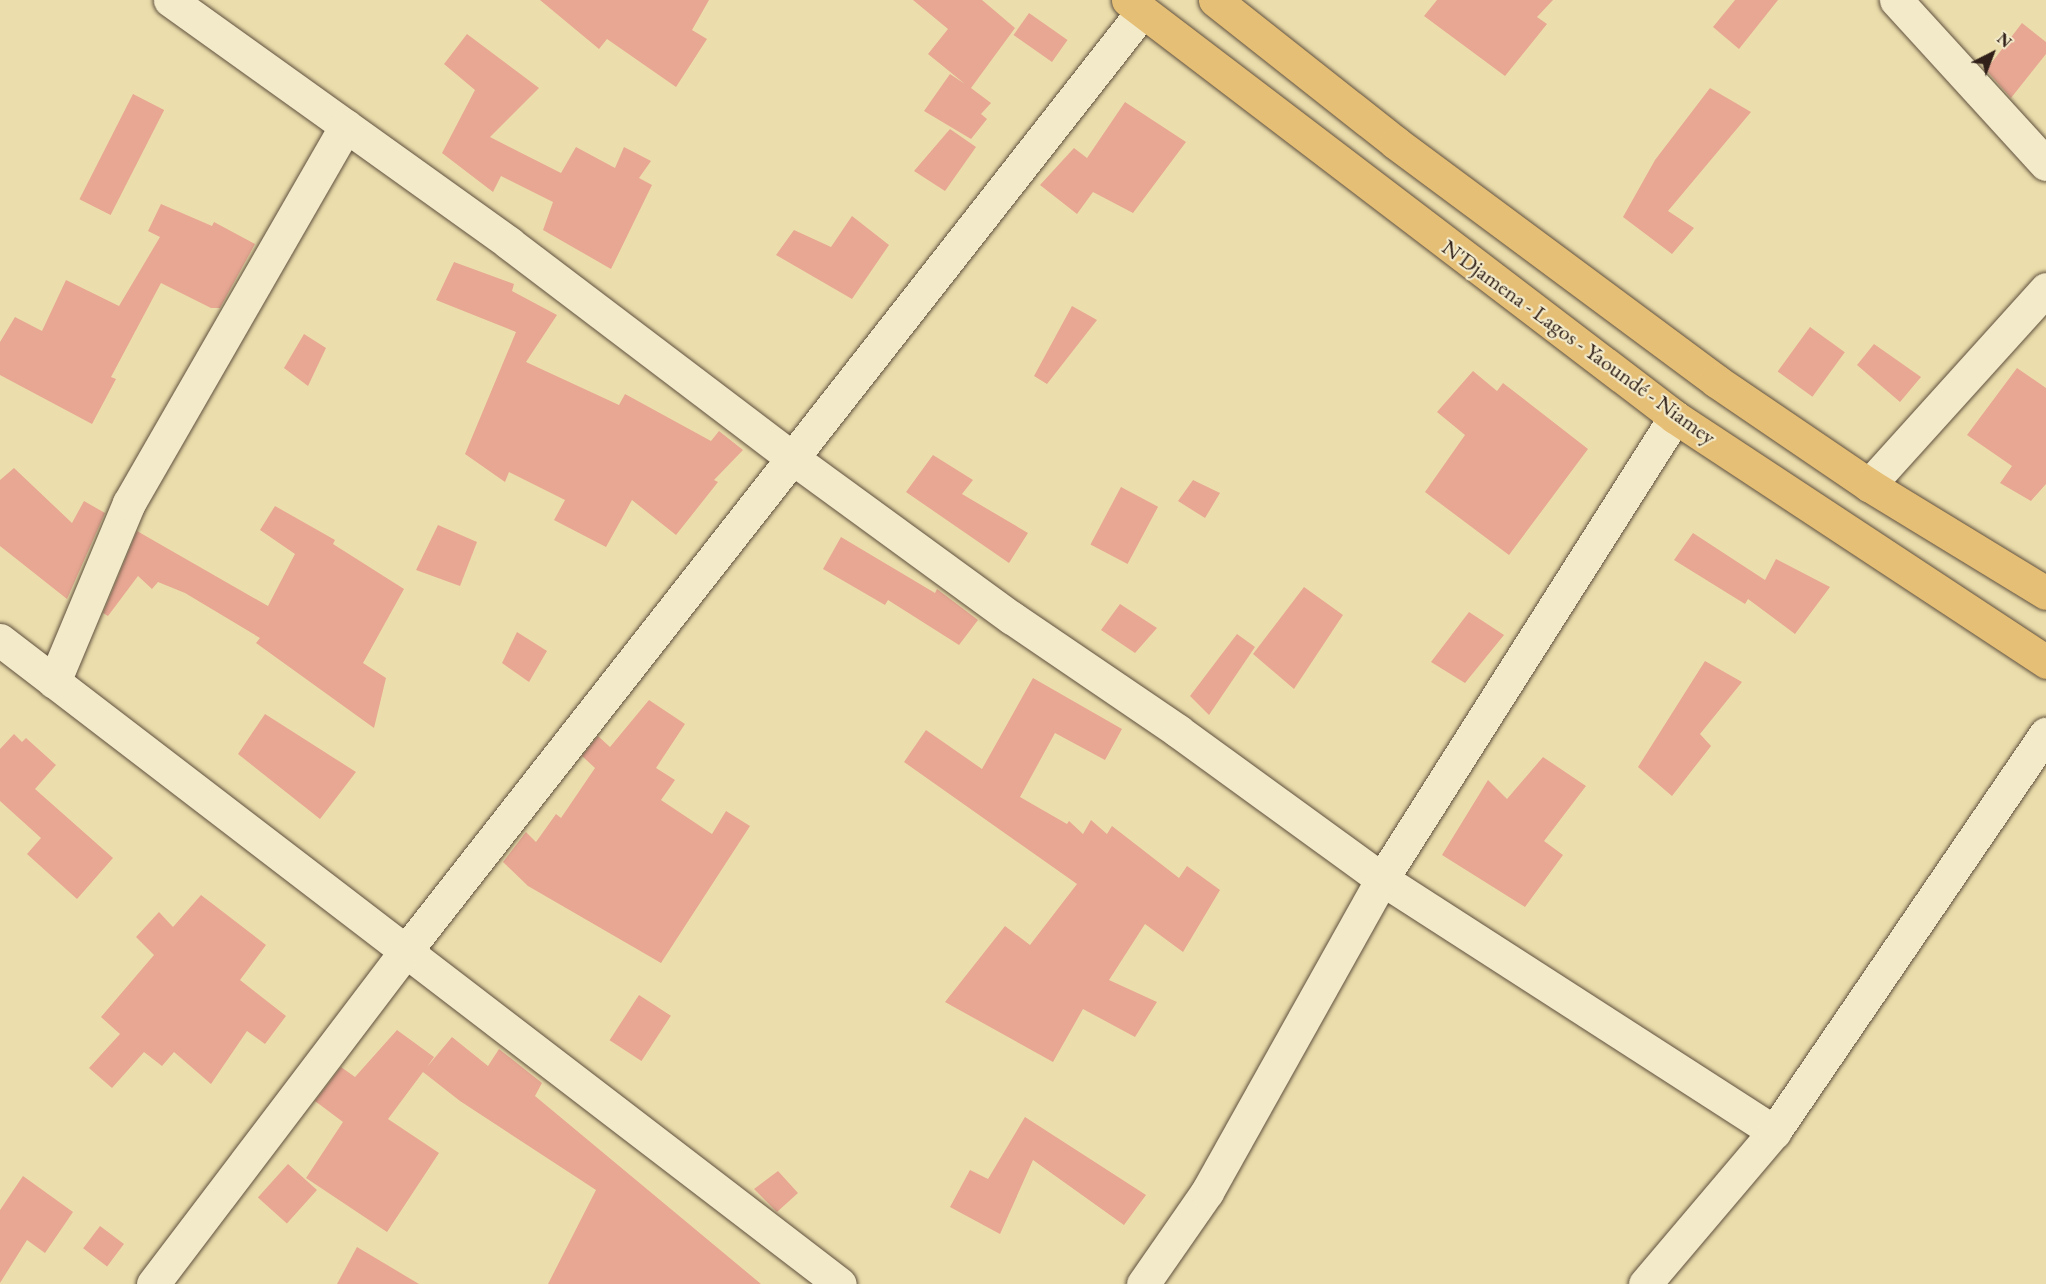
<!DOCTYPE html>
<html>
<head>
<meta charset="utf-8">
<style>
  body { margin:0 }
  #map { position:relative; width:2046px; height:1284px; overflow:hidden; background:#ecdeac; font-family:"EB Garamond",serif }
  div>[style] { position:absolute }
  .building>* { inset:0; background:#e7a793; transform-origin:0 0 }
  .roads { filter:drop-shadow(0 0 2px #5f503e) drop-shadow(0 0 2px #5f503e) }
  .minor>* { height:33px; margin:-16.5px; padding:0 16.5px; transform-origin:16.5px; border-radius:16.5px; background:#f3eac9 }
  .highway>* { height:33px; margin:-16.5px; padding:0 16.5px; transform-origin:16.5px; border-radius:16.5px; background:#e6bf76 }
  span { translate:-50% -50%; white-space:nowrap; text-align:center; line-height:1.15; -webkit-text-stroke:4.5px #f3eac9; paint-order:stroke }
  .street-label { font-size:22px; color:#302019 }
  .north { position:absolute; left:1962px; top:24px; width:60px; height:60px; -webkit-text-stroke:4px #f3eac9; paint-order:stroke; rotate:42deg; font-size:16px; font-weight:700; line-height:24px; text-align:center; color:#302019 }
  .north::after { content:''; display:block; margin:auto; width:21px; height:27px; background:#302019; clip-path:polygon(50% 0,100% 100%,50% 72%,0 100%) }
</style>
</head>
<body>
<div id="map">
  <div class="building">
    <div style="clip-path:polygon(540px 0,709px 0,692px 30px,707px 39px,676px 87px,607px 39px,599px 49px)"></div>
    <div style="clip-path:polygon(913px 0,982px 0,1015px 28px,971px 88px,991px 103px,981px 114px,987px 119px,971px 139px,924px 111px,950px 74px,965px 84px,928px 54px,948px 29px)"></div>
    <div style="clip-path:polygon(1437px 0,1553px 0,1537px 17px,1547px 24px,1505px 76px,1424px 16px)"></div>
    <div style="clip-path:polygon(1735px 0,1778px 0,1739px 49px,1713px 27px)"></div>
    <div style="left:1029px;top:13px;width:47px;height:27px;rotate:35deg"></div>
    <div style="clip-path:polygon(2022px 23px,2046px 42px,2046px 54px,2011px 98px,1986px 70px)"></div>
    <div style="clip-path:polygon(467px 34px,539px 88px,490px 137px,561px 173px,576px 147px,615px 168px,624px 147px,651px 161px,639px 178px,652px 185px,611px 269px,543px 230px,553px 202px,501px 176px,493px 192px,442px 153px,475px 90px,444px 64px)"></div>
    <div style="clip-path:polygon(1710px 88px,1751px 112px,1668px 211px,1694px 228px,1672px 254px,1623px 217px,1655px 160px)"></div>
    <div style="left:133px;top:94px;width:35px;height:118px;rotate:27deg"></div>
    <div style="clip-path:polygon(1125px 102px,1186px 142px,1133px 213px,1093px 192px,1077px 214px,1040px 185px,1074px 148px,1087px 158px)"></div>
    <div style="clip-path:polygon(950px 129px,976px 147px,945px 191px,914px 171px)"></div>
    <div style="clip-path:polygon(161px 204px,212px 226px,214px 222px,255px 244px,220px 308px,211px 308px,161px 283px,111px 377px,116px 379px,92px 424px,0 375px,0 342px,15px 317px,42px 331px,66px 280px,119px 306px,160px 237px,148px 231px)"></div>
    <div style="clip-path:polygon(852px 216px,889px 245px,852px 299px,776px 255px,794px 230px,831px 247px)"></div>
    <div style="clip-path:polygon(454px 262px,514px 284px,512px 291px,557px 315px,526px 362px,619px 405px,625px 394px,711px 441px,719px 431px,743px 450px,714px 480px,718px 482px,676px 535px,632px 500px,606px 547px,554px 520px,565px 500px,509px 472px,505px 482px,465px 454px,516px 332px,436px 300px)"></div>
    <div style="clip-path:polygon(1072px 306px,1097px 320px,1047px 384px,1034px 376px)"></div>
    <div style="left:1810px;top:327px;width:43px;height:55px;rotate:36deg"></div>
    <div style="clip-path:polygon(304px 334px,326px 348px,308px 386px,284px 368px)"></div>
    <div style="clip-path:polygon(1874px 344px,1921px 377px,1900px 402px,1857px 365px)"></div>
    <div style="clip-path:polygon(2017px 368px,2046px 388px,2046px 484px,2031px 501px,2000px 483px,2012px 466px,1967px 435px)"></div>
    <div style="clip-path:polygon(1473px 371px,1497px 391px,1503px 383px,1588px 449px,1509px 555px,1425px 492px,1465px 435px,1437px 412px)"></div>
    <div style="clip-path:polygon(933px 455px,973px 480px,962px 494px,1028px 533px,1009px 563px,906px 492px)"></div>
    <div style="clip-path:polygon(14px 468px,72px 523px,84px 501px,105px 513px,67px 599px,0 546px,0 480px)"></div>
    <div style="clip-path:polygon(1193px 480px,1220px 493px,1205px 518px,1178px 501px)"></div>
    <div style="left:1121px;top:487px;width:42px;height:65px;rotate:28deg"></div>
    <div style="clip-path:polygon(275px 506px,335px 540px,333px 544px,404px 589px,363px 663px,386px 678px,374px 728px,256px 643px,260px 638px,185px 593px,158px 582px,152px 589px,138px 576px,108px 616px,103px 613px,137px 531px,268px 606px,295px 554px,260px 530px)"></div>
    <div style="clip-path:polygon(438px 525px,477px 542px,460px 586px,416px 570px)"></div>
    <div style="clip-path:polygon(1693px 533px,1765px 580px,1776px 559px,1830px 587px,1795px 634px,1748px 599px,1745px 604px,1674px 560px)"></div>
    <div style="clip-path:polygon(841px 537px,935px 593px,937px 589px,978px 620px,959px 645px,888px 600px,885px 605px,823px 569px)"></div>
    <div style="clip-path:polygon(1304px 587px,1343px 615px,1294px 689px,1253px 654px)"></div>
    <div style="clip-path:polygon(1120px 604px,1157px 628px,1135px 653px,1101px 630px)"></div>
    <div style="clip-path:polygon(1469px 612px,1504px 635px,1465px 683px,1431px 662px)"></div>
    <div style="clip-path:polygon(517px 632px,547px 651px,529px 682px,502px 663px)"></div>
    <div style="clip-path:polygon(1237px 634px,1255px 647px,1209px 715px,1190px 696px)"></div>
    <div style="clip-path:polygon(1705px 661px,1742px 682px,1700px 734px,1711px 746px,1672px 796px,1638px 767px)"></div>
    <div style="clip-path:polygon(1033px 678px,1122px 729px,1105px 760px,1055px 733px,1020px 797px,1067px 824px,1069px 821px,1083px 834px,1091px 820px,1107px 834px,1112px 826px,1179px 878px,1187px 866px,1220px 890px,1183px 952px,1145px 924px,1109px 980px,1157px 1002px,1135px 1037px,1083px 1009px,1053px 1062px,945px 1002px,1005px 926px,1030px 945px,1077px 884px,904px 762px,926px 730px,982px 769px)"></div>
    <div style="clip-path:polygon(649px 700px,685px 724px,656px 768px,675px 780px,661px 800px,712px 834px,726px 811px,750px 826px,661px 963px,528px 886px,503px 862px,526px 832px,536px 842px,556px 814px,561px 818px,595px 768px,582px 756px,598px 736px,610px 747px)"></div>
    <div style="clip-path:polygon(265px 714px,356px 772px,320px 819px,238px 754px)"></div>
    <div style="clip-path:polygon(14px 734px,22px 742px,26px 738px,56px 765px,35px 789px,113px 858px,77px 899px,27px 854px,41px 838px,0 801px,0 749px)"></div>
    <div style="clip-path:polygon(1543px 757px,1586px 786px,1544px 841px,1563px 855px,1525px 907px,1442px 855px,1488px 780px,1507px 799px)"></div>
    <div style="clip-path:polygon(201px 895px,266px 945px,240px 980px,286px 1016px,265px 1044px,247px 1031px,211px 1084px,174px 1052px,162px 1066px,144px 1052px,112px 1088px,89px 1068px,120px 1034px,101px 1017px,154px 955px,136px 937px,159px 912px,173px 927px)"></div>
    <div style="left:639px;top:995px;width:38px;height:54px;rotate:33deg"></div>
    <div style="clip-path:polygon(397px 1030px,434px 1057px,427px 1067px,452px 1037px,488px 1066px,499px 1049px,542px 1083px,535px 1096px,761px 1284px,548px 1284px,596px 1190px,460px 1101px,423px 1072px,388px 1119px,439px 1153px,387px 1232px,306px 1178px,343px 1122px,315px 1101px,341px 1067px,355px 1077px)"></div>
    <div style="clip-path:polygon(1025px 1117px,1146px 1195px,1124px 1225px,1033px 1160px,1000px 1234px,950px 1207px,970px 1170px,988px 1179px)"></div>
    <div style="left:288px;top:1164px;width:39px;height:45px;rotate:42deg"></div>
    <div style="clip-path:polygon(778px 1171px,798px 1193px,777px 1212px,754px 1189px)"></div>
    <div style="clip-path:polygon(23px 1176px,73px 1212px,45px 1253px,27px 1240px,0 1283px,0 1210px)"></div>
    <div style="left:100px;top:1226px;width:30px;height:28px;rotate:37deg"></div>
    <div style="clip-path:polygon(357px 1247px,419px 1284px,337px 1284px)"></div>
  </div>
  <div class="roads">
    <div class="minor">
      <div style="left:170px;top:0;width:417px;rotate:35.6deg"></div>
      <div style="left:509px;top:243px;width:354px;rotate:37.2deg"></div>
      <div style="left:791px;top:457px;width:273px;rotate:36.1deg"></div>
      <div style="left:1012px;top:618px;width:201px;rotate:34.2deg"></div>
      <div style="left:1178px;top:731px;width:252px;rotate:36deg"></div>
      <div style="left:1382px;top:879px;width:467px;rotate:32.8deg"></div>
      <div style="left:1896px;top:0;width:222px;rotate:47.6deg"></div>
      <div style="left:1869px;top:485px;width:264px;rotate:-47.9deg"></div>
      <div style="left:0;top:640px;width:1058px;rotate:37.48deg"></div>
      <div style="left:54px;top:682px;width:194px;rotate:-67.3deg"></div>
      <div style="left:129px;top:503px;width:435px;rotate:-60.1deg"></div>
      <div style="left:153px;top:1284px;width:417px;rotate:-52.8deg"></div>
      <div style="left:405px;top:952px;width:1194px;rotate:-51.9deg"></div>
      <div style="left:1143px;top:1284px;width:112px;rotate:-55.2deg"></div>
      <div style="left:1207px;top:1192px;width:359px;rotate:-60.8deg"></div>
      <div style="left:1382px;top:879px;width:547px;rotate:-57.62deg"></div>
      <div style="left:1645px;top:1284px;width:199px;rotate:-49.7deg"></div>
      <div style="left:1774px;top:1132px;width:482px;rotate:-55.7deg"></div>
    </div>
    <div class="highway">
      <div style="left:1128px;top:0;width:688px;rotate:37.32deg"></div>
      <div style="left:1675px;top:417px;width:445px;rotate:33.4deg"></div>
      <div style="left:1215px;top:0;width:231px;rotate:38.3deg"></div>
      <div style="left:1396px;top:143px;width:399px;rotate:36.6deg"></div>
      <div style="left:1716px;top:381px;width:185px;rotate:34.2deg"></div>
      <div style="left:1869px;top:485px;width:207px;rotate:31.4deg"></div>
    </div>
  </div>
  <div class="street-label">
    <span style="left:1579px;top:342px;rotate:36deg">N'Djamena - Lagos - Yaoundé - Niamey</span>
  </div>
  <div class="north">N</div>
</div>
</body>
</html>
